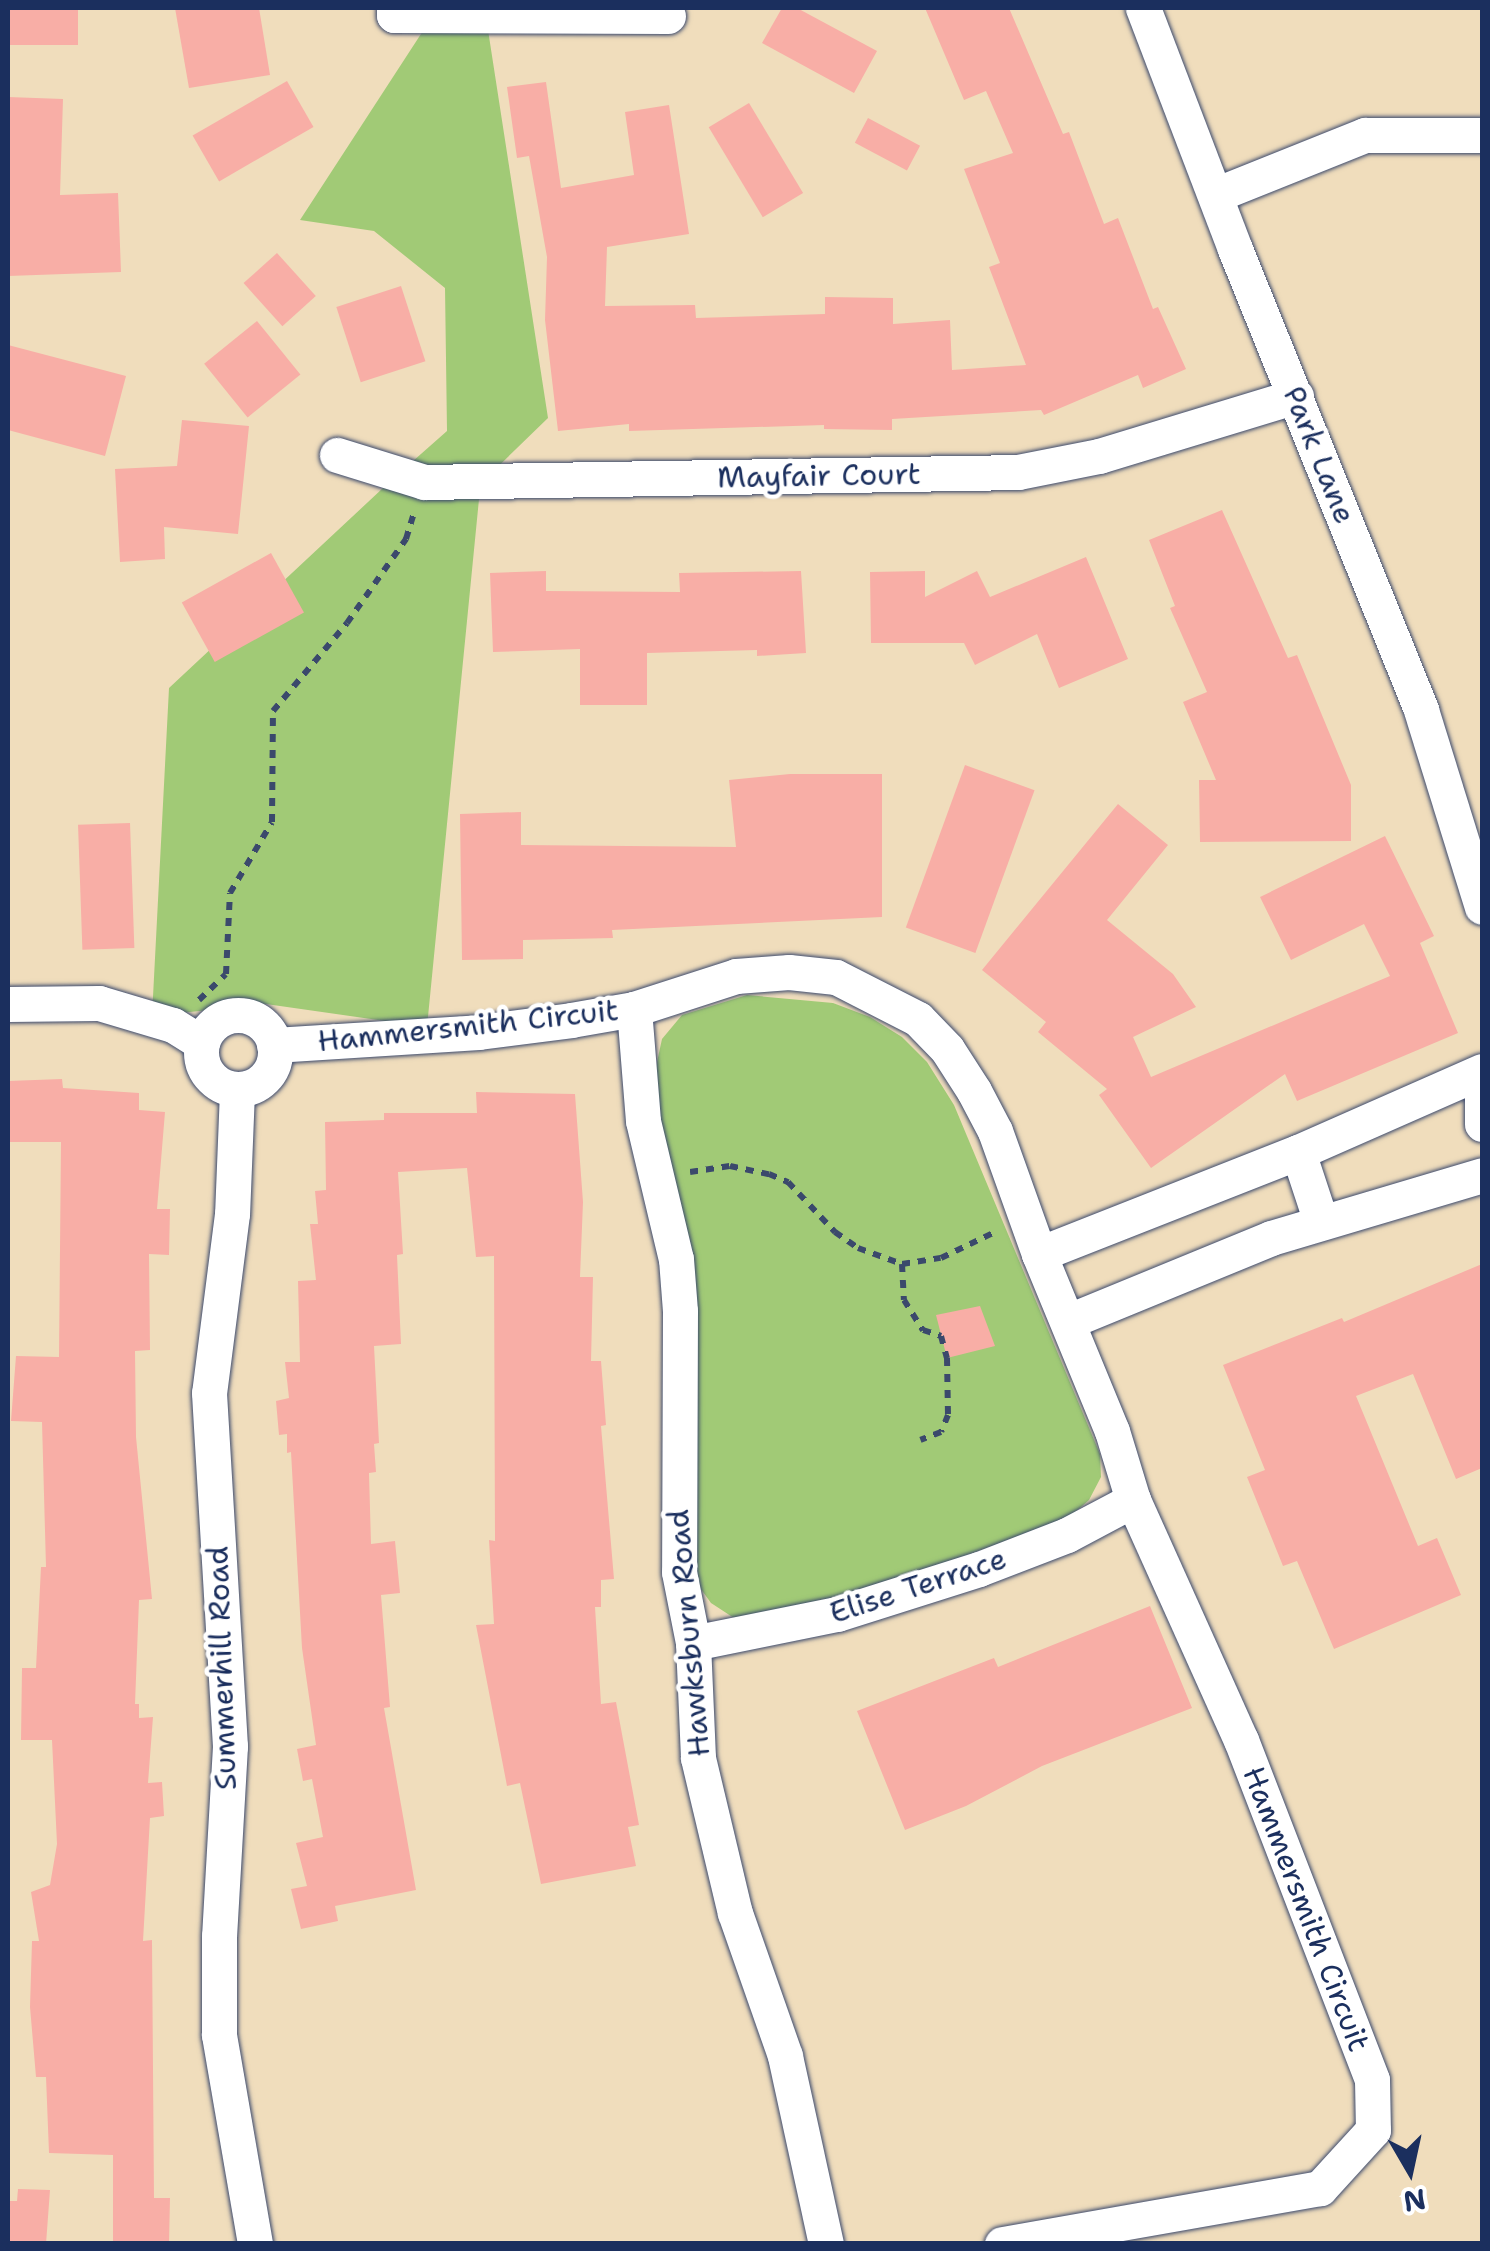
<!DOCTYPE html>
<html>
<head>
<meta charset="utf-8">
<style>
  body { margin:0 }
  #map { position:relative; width:1490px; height:2251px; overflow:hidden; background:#f0ddbc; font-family:"Shantell Sans",sans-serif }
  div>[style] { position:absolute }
  .green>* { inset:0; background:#a1ca76 }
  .building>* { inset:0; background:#f8aea6; transform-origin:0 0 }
  .path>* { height:6px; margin-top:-3px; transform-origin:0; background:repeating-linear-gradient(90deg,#3b496c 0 8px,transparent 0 16px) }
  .roads { filter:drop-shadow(0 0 2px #3b496c) drop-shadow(0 0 2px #3b496c) }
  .minor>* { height:35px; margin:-17.5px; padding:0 17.5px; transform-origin:17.5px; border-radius:17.5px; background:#fff }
  .minor>.ring { margin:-17.5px; padding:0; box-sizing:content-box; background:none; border:35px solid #fff; border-radius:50% }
  span { translate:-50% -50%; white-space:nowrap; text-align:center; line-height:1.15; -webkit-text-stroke:9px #fff; paint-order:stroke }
  .street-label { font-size:30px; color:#1b2f5e }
  .frame { position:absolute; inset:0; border:10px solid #1b2f5e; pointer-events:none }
  .north { position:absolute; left:1360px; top:2121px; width:100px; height:100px; -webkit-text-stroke:8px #fff; paint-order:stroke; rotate:171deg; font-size:28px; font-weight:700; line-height:40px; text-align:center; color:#1b2f5e }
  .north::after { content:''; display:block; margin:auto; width:35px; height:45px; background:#1b2f5e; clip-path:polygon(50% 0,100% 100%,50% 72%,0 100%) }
</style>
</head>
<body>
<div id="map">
  <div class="green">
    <div style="clip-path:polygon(432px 17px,486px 17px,548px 418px,480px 484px,387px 484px,447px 431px,445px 288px,374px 231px,300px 220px)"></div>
    <div style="clip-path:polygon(383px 488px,480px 489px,427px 1027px,266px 1004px,152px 1016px,169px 688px)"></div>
    <div style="clip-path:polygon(747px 995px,833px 1003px,870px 1017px,902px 1037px,927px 1062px,954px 1105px,1100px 1454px,1101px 1477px,1089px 1500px,1067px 1519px,848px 1598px,734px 1618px,711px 1603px,693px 1578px,667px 1184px,654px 1076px,662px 1039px,682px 1015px)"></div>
  </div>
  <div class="building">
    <div style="left:8px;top:8px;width:70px;height:37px"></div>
    <div style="clip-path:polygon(175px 8px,259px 8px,270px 75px,189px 88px)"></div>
    <div style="clip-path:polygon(782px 8px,797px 8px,877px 51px,854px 93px,762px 43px)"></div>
    <div style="clip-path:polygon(925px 8px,1009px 8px,1063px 134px,1069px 132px,1104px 224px,1118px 218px,1153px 309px,1158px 307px,1186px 369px,1143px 388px,1138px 375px,1044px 415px,1041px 410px,892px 419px,892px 430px,824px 429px,824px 425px,629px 431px,629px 424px,558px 431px,545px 320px,547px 257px,529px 156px,517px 158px,507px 87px,546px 82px,561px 188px,634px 175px,625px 112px,669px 105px,689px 234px,607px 247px,605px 306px,695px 305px,696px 318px,825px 314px,825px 297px,893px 298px,893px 324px,950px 320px,952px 370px,1026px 365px,989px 267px,1000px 263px,964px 169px,1013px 153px,986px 91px,964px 100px)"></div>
    <div style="left:287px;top:81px;width:53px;height:109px;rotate:60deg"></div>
    <div style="clip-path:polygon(8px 97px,63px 99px,60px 195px,118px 193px,121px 272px,8px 276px)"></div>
    <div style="left:749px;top:103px;width:105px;height:47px;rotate:59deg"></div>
    <div style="left:868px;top:118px;width:59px;height:28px;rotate:28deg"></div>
    <div style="left:277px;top:253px;width:58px;height:45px;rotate:48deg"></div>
    <div style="left:401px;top:286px;width:79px;height:68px;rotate:72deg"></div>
    <div style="left:257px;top:321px;width:69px;height:68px;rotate:51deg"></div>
    <div style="clip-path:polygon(8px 345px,126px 376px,105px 456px,8px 430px)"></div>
    <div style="clip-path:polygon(182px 420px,249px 426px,238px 534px,164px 527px,165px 559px,120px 562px,115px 469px,177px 466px)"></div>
    <div style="clip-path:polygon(1222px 510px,1288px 658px,1297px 655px,1351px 785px,1351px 841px,1200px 842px,1199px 780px,1216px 780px,1183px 702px,1207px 692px,1170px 608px,1175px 606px,1149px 540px)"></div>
    <div style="left:271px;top:553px;width:68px;height:102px;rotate:61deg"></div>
    <div style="clip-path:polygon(1086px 557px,1128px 659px,1059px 688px,1037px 634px,975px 665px,964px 643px,871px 643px,870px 572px,925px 571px,925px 597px,977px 571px,990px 597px)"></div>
    <div style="clip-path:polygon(546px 571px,546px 591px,680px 592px,679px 573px,801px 571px,806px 653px,757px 656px,757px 650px,647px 653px,647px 705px,580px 705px,580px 649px,493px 652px,490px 573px)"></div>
    <div style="left:965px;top:765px;width:74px;height:173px;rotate:20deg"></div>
    <div style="clip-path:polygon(790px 774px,882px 774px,882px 917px,612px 930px,613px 938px,523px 940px,523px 959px,462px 960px,460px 814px,521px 812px,521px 845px,736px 847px,729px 780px)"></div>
    <div style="clip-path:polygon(1118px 804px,1168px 845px,1107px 920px,1173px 974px,1196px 1007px,1133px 1037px,1151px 1077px,1390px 976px,1364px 924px,1291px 960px,1260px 897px,1385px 836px,1434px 936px,1420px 943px,1458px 1033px,1297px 1101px,1285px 1074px,1151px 1168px,1099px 1095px,1107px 1089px,1038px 1032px,1046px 1022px,982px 970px)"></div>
    <div style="left:130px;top:823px;width:125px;height:52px;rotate:88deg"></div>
    <div style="clip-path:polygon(62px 1079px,63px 1088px,139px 1093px,139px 1110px,165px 1112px,157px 1209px,170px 1209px,169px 1255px,149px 1254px,150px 1350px,135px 1351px,136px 1437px,152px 1599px,139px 1600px,135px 1704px,139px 1704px,139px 1718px,153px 1717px,148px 1783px,162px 1782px,164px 1816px,150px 1818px,143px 1941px,152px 1940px,154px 2198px,170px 2198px,169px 2244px,113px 2244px,113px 2155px,49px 2153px,46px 2077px,36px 2077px,30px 2007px,32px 1941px,39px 1941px,31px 1892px,50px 1885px,57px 1844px,52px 1740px,21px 1740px,22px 1668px,36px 1668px,41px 1567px,46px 1567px,42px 1422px,11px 1421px,16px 1356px,59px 1357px,61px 1142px,8px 1142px,8px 1081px)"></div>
    <div style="clip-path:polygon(476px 1092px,575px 1094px,583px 1202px,580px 1277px,593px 1277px,591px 1361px,601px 1361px,606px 1425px,601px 1426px,614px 1579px,601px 1580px,601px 1607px,595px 1607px,601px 1704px,616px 1702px,639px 1825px,628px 1827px,636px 1866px,541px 1884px,520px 1783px,507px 1786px,476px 1625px,494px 1624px,489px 1540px,495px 1541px,494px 1256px,476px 1257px,467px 1168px,398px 1172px,403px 1254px,397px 1255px,401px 1344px,374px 1346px,379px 1443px,374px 1444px,376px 1472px,369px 1473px,371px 1544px,395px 1541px,400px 1593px,381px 1595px,390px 1707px,384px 1708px,416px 1890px,335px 1906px,338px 1921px,301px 1929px,291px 1889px,307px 1886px,296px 1843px,323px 1837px,312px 1779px,303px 1781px,297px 1749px,316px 1745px,302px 1648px,291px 1452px,287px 1453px,287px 1434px,279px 1435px,276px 1401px,289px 1398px,285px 1362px,300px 1362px,298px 1281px,316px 1280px,310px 1224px,318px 1224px,315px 1191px,326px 1190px,325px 1122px,384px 1120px,384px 1113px,477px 1113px)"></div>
    <div style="clip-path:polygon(1482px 1264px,1482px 1468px,1456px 1479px,1413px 1374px,1356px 1396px,1418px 1546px,1437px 1538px,1461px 1595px,1334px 1649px,1297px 1561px,1283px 1566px,1247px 1477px,1265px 1470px,1223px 1365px,1342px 1318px,1344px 1322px)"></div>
    <div style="clip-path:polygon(980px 1306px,995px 1346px,947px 1358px,936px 1315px)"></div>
    <div style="clip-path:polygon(1150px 1606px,1192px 1708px,1042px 1766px,966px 1806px,905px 1830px,857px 1711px,994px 1658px,998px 1667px)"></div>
    <div style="clip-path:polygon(18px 2189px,50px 2190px,46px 2244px,8px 2244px,8px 2201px,17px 2201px)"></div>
  </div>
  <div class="path">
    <div style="left:199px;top:1000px;width:37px;rotate:-44deg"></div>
    <div style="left:226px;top:974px;width:81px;rotate:-87.2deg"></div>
    <div style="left:230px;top:893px;width:82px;rotate:-59.4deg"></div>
    <div style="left:272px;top:822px;width:111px;rotate:-89.5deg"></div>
    <div style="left:273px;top:711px;width:115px;rotate:-49.9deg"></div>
    <div style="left:347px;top:623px;width:103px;rotate:-54.9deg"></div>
    <div style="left:406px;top:539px;width:27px;rotate:-73deg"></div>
    <div style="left:690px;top:1172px;width:40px;rotate:-8.5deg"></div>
    <div style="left:730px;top:1166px;width:40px;rotate:12deg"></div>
    <div style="left:769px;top:1174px;width:21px;rotate:23deg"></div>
    <div style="left:788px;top:1182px;width:69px;rotate:46.8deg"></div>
    <div style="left:835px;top:1232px;width:28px;rotate:35deg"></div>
    <div style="left:858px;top:1248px;width:47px;rotate:20deg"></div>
    <div style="left:902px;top:1264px;width:39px;rotate:-9deg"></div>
    <div style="left:941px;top:1258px;width:62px;rotate:-25.7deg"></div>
    <div style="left:902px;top:1264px;width:36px;rotate:87deg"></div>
    <div style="left:904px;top:1300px;width:36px;rotate:58deg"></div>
    <div style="left:923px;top:1330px;width:19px;rotate:18deg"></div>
    <div style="left:941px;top:1336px;width:23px;rotate:75deg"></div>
    <div style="left:947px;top:1358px;width:57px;rotate:89deg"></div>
    <div style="left:948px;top:1415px;width:18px;rotate:112deg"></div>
    <div style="left:941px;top:1432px;width:22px;rotate:159deg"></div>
  </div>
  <div class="roads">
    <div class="minor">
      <div style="left:394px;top:8px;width:7px;rotate:90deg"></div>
      <div style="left:394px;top:15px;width:274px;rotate:0.2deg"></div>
      <div style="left:1143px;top:8px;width:258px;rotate:69.1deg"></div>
      <div style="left:1235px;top:249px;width:497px;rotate:68deg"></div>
      <div style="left:1421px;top:710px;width:206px;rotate:72.8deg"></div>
      <div style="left:1215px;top:195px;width:162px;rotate:-21.8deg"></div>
      <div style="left:1365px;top:135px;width:117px"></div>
      <div style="left:337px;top:455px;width:91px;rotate:17.2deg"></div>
      <div style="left:424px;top:482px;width:594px;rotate:-0.96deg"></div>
      <div style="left:1018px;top:472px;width:83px;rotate:-11.2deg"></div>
      <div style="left:1099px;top:456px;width:206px;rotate:-16.9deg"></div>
      <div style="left:8px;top:1004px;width:91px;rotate:-0.6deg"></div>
      <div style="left:99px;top:1003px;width:77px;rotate:16.6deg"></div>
      <div style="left:173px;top:1025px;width:34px;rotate:32deg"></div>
      <div style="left:634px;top:1009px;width:112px;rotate:85.4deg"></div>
      <div style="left:643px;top:1121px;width:142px;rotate:76.6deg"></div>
      <div style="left:676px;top:1259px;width:52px;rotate:85.6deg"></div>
      <div style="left:680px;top:1311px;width:261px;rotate:90.2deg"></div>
      <div style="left:679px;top:1572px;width:72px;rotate:78.8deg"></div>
      <div style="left:693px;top:1643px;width:115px;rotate:87.5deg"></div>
      <div style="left:698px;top:1758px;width:159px;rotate:76.6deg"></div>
      <div style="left:735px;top:1913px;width:151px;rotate:70.7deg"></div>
      <div style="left:785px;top:2056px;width:192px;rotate:77.7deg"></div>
      <div class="ring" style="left:201px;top:1015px;width:39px;height:39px"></div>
      <div style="left:274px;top:1045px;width:205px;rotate:-3.6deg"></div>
      <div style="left:479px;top:1032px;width:93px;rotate:-7.4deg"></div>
      <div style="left:571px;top:1020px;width:64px;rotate:-9.9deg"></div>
      <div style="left:634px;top:1009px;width:107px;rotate:-17.9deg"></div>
      <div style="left:736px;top:976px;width:53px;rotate:-4.3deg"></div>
      <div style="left:789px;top:972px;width:47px;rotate:6.1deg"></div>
      <div style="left:836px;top:977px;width:92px;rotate:27.1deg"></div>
      <div style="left:918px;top:1019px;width:42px;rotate:46deg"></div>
      <div style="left:947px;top:1049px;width:50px;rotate:57.3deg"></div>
      <div style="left:974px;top:1091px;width:45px;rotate:62.3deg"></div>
      <div style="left:995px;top:1131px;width:131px;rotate:70.3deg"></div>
      <div style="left:1039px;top:1254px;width:191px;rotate:67.6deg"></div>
      <div style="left:1112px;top:1431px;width:72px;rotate:73.1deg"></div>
      <div style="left:1133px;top:1500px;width:263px;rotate:65.8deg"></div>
      <div style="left:1241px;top:1740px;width:364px;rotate:68.9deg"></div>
      <div style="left:1372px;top:2080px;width:50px;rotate:88.9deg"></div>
      <div style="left:1373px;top:2130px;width:79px;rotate:132.4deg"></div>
      <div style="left:1320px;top:2188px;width:323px;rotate:170deg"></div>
      <div style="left:237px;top:1091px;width:123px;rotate:92.3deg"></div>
      <div style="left:232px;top:1214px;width:180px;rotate:97.3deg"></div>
      <div style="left:209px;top:1393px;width:354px;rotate:86.6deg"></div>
      <div style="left:230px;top:1746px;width:190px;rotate:93.3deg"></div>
      <div style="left:219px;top:1936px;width:99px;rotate:90deg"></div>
      <div style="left:219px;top:2035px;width:212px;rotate:80.2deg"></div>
      <div style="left:1482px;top:1092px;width:32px;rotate:90deg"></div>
      <div style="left:1298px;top:1152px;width:74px;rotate:71.8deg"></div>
      <div style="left:1039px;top:1254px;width:278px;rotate:-21.5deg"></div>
      <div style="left:1298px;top:1152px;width:201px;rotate:-23.8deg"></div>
      <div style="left:1069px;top:1321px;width:218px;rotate:-22.3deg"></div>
      <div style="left:1271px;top:1238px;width:220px;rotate:-16.6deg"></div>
      <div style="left:693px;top:1643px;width:147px;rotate:-11.4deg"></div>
      <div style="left:837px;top:1614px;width:149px;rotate:-17.6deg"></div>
      <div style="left:979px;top:1569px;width:94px;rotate:-21.1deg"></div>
      <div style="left:1067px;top:1535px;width:75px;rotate:-27.9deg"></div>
    </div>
  </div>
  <div class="street-label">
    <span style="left:1319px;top:455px;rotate:68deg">Park Lane</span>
    <span style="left:819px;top:476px;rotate:-1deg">Mayfair Court</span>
    <span style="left:468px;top:1026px;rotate:-6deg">Hammersmith Circuit</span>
    <span style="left:918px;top:1586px;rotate:-18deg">Elise Terrace</span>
    <span style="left:689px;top:1633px;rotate:-95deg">Hawksburn Road</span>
    <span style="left:222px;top:1668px;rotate:-92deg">Summerhill Road</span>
    <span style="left:1306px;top:1909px;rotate:69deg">Hammersmith Circuit</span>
  </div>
  <div class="frame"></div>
  <div class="north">N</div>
</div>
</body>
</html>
